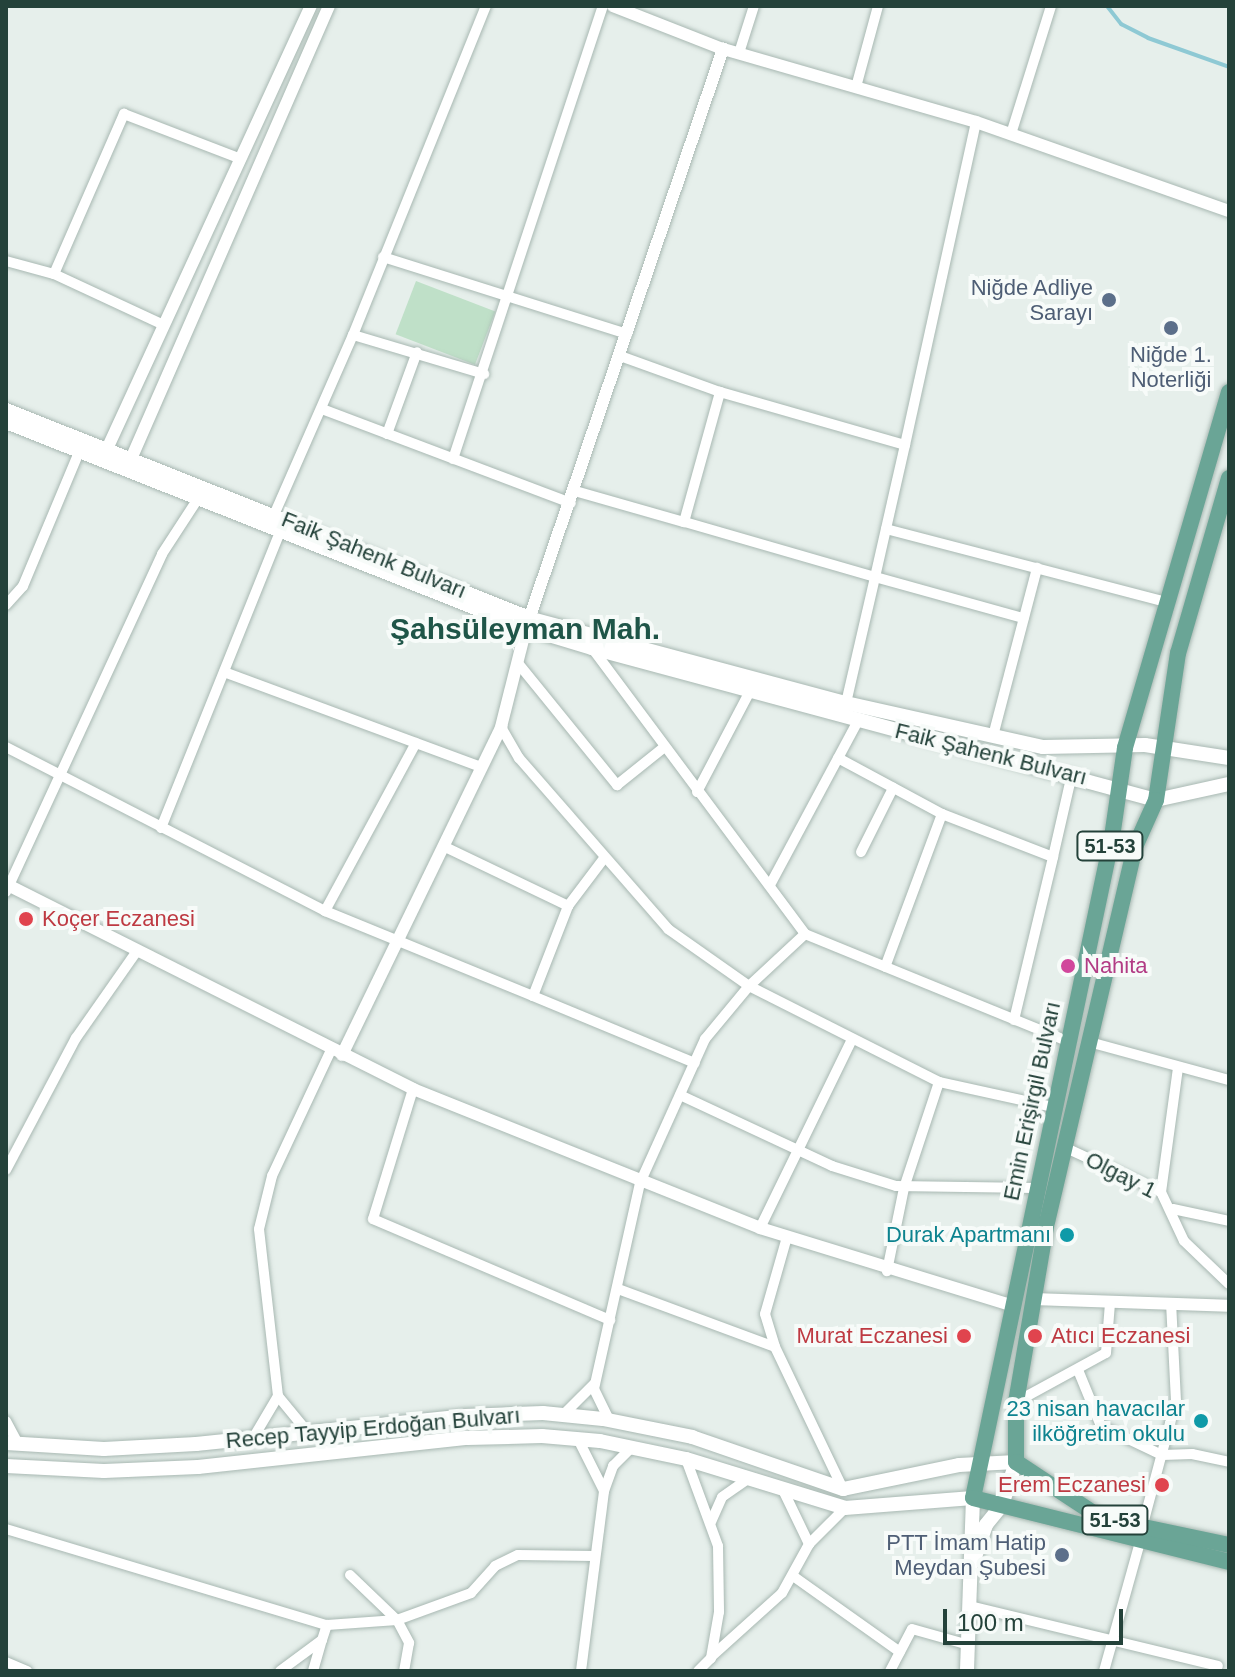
<!DOCTYPE html>
<html>
<head>
<meta charset="utf-8">
<style>
  body { margin:0 }
  #map { position:relative; width:1235px; height:1677px; overflow:hidden; background:#e6efeb; font-family:Arial,sans-serif }
  div>[style] { position:absolute }
  .green>* { inset:0; background:#bfe0c8; transform-origin:0 0 }
  .stream>* { height:4px; margin:-2px; padding:0 2px; transform-origin:2px; border-radius:2px; background:#8ec9d4 }
  .roads { filter:drop-shadow(0 0 2px #a8b8b2) drop-shadow(0 0 2px #a8b8b2) }
  .minor>* { height:10px; margin:-5px; padding:0 5px; transform-origin:5px; border-radius:5px; background:#fff }
  .tertiary>* { height:12px; margin:-6px; padding:0 6px; transform-origin:6px; border-radius:6px; background:#fff }
  .secondary>* { height:14px; margin:-7px; padding:0 7px; transform-origin:7px; border-radius:7px; background:#fff }
  .primary>* { height:16px; margin:-8px; padding:0 8px; transform-origin:8px; border-radius:8px; background:#6aa596 }
  .dots>* { width:22px; height:22px; translate:-50% -50%; box-sizing:border-box; border:4px solid #f7fbf9; border-radius:50% }
  span { translate:-50% -50%; white-space:nowrap; text-align:center; line-height:1.15; -webkit-text-stroke:8px #f7fbf9; paint-order:stroke }
  .shield-label span { padding:2px 6px; background:#f7fbf9; border:2px solid; border-radius:6px; -webkit-text-stroke-width:0 }
  .shield-label { font-size:20px; color:#24423a; font-weight:700 }
  .service-label { font-size:22px; color:#4e5e75 }
  .right { translate:-100% -50%; text-align:right }
  .street-label { font-size:22px; color:#24423a }
  .health-label { font-size:22px; color:#be3a42 }
  .left { translate:0 -50%; text-align:left }
  .hotel-label { font-size:22px; color:#b23c85 }
  .culture-label { font-size:22px; color:#0d838f }
  .district-label { font-size:30px; color:#1f5548; font-weight:700 }
  .frame { position:absolute; inset:0; border:8px solid #24423a; pointer-events:none }
  .scale { position:absolute; left:943px; top:1609px; width:180px; height:36px; box-sizing:border-box; border:4px solid #24423a; border-top:0; padding-left:10px; font-size:24px; line-height:28px; white-space:nowrap; color:#24423a; -webkit-text-stroke:6px #f7fbf9; paint-order:stroke }
</style>
</head>
<body>
<div id="map">
  <div class="green">
    <div style="left:416px;top:281px;width:85px;height:57px;rotate:21deg"></div>
  </div>
  <div class="stream">
    <div style="left:1107px;top:6px;width:23px;rotate:52deg"></div>
    <div style="left:1121px;top:24px;width:30px;rotate:27deg"></div>
    <div style="left:1148px;top:38px;width:86px;rotate:19.7deg"></div>
  </div>
  <div class="roads">
    <div class="minor">
      <div style="left:739px;top:53px;width:49px;rotate:-72.3deg"></div>
      <div style="left:856px;top:87px;width:84px;rotate:-74.8deg"></div>
      <div style="left:1011px;top:134px;width:134px;rotate:-72.6deg"></div>
      <div style="left:383px;top:257px;width:256px;rotate:17.5deg"></div>
      <div style="left:6px;top:261px;width:50px;rotate:15.2deg"></div>
      <div style="left:54px;top:274px;width:175px;rotate:-66.4deg"></div>
      <div style="left:124px;top:114px;width:125px;rotate:21deg"></div>
      <div style="left:54px;top:274px;width:121px;rotate:24.9deg"></div>
      <div style="left:353px;top:335px;width:355px;rotate:-68deg"></div>
      <div style="left:620px;top:356px;width:106px;rotate:19.8deg"></div>
      <div style="left:322px;top:409px;width:266px;rotate:20.7deg"></div>
      <div style="left:387px;top:434px;width:87px;rotate:-69.9deg"></div>
      <div style="left:905px;top:445px;width:135px;rotate:102.8deg"></div>
      <div style="left:875px;top:577px;width:199px;rotate:-163.9deg"></div>
      <div style="left:684px;top:522px;width:135px;rotate:-74.5deg"></div>
      <div style="left:720px;top:392px;width:192px;rotate:16deg"></div>
      <div style="left:905px;top:445px;width:331px;rotate:-77.6deg"></div>
      <div style="left:453px;top:459px;width:477px;rotate:-71.7deg"></div>
      <div style="left:575px;top:491px;width:113px;rotate:15.9deg"></div>
      <div style="left:274px;top:515px;width:197px;rotate:-66.3deg"></div>
      <div style="left:353px;top:335px;width:137px;rotate:16.6deg"></div>
      <div style="left:886px;top:529px;width:289px;rotate:14.6deg"></div>
      <div style="left:6px;top:605px;width:25px;rotate:-48deg"></div>
      <div style="left:23px;top:586px;width:147px;rotate:-67.3deg"></div>
      <div style="left:592px;top:648px;width:357px;rotate:53.3deg"></div>
      <div style="left:805px;top:934px;width:76px;rotate:137.1deg"></div>
      <div style="left:749px;top:986px;width:69px;rotate:129.7deg"></div>
      <div style="left:705px;top:1039px;width:158px;rotate:114.3deg"></div>
      <div style="left:640px;top:1183px;width:211px;rotate:102.6deg"></div>
      <div style="left:594px;top:1389px;width:34px;rotate:64deg"></div>
      <div style="left:517px;top:662px;width:159px;rotate:50.9deg"></div>
      <div style="left:617px;top:785px;width:58px;rotate:-38.7deg"></div>
      <div style="left:224px;top:672px;width:274px;rotate:20.3deg"></div>
      <div style="left:846px;top:703px;width:129px;rotate:-77deg"></div>
      <div style="left:875px;top:577px;width:154px;rotate:15.5deg"></div>
      <div style="left:501px;top:727px;width:36px;rotate:60deg"></div>
      <div style="left:519px;top:758px;width:227px;rotate:48.9deg"></div>
      <div style="left:668px;top:929px;width:99px;rotate:35.1deg"></div>
      <div style="left:749px;top:986px;width:213px;rotate:26.8deg"></div>
      <div style="left:939px;top:1082px;width:112px;rotate:108.3deg"></div>
      <div style="left:904px;top:1188px;width:85px;rotate:101.6deg"></div>
      <div style="left:993px;top:736px;width:174px;rotate:-75.3deg"></div>
      <div style="left:6px;top:747px;width:359px;rotate:27.2deg"></div>
      <div style="left:325px;top:911px;width:225px;rotate:22.2deg"></div>
      <div style="left:533px;top:996px;width:97px;rotate:-68.7deg"></div>
      <div style="left:838px;top:758px;width:118px;rotate:28.3deg"></div>
      <div style="left:942px;top:814px;width:163px;rotate:110.4deg"></div>
      <div style="left:697px;top:792px;width:114px;rotate:-62.3deg"></div>
      <div style="left:942px;top:814px;width:119px;rotate:21.2deg"></div>
      <div style="left:1053px;top:857px;width:85px;rotate:-77.1deg"></div>
      <div style="left:161px;top:828px;width:321px;rotate:-68.1deg"></div>
      <div style="left:443px;top:846px;width:139px;rotate:25.6deg"></div>
      <div style="left:568px;top:906px;width:61px;rotate:-52.9deg"></div>
      <div style="left:861px;top:852px;width:72px;rotate:-63.4deg"></div>
      <div style="left:770px;top:885px;width:186px;rotate:-61.8deg"></div>
      <div style="left:6px;top:892px;width:372px;rotate:-65.2deg"></div>
      <div style="left:162px;top:554px;width:68px;rotate:-57deg"></div>
      <div style="left:325px;top:911px;width:191px;rotate:-61.6deg"></div>
      <div style="left:805px;top:934px;width:283px;rotate:22.2deg"></div>
      <div style="left:533px;top:996px;width:175px;rotate:22.5deg"></div>
      <div style="left:1014px;top:1020px;width:168px;rotate:-76.5deg"></div>
      <div style="left:1089px;top:1042px;width:145px;rotate:15.2deg"></div>
      <div style="left:939px;top:1082px;width:117px;rotate:12.4deg"></div>
      <div style="left:413px;top:1089px;width:136px;rotate:107.1deg"></div>
      <div style="left:373px;top:1219px;width:258px;rotate:23.1deg"></div>
      <div style="left:680px;top:1095px;width:168px;rotate:25deg"></div>
      <div style="left:832px;top:1166px;width:67px;rotate:17.4deg"></div>
      <div style="left:896px;top:1186px;width:139px;rotate:0.8deg"></div>
      <div style="left:1064px;top:1147px;width:107px;rotate:24.9deg"></div>
      <div style="left:1161px;top:1192px;width:54px;rotate:64.9deg"></div>
      <div style="left:1184px;top:1241px;width:62px;rotate:43.7deg"></div>
      <div style="left:6px;top:1170px;width:149px;rotate:-62.1deg"></div>
      <div style="left:76px;top:1038px;width:106px;rotate:-55deg"></div>
      <div style="left:1161px;top:1192px;width:125px;rotate:-82.2deg"></div>
      <div style="left:1173px;top:1209px;width:57px;rotate:12.1deg"></div>
      <div style="left:760px;top:1228px;width:210px;rotate:-64deg"></div>
      <div style="left:787px;top:1237px;width:80px;rotate:105.9deg"></div>
      <div style="left:765px;top:1314px;width:34px;rotate:73deg"></div>
      <div style="left:775px;top:1347px;width:157px;rotate:64.4deg"></div>
      <div style="left:618px;top:1289px;width:167px;rotate:20.3deg"></div>
      <div style="left:1078px;top:1370px;width:61px;rotate:67.7deg"></div>
      <div style="left:1101px;top:1426px;width:68px;rotate:25.4deg"></div>
      <div style="left:1162px;top:1455px;width:30px;rotate:-2deg"></div>
      <div style="left:1192px;top:1454px;width:38px;rotate:12deg"></div>
      <div style="left:1016px;top:1402px;width:102px;rotate:-28.6deg"></div>
      <div style="left:1106px;top:1353px;width:50px;rotate:-85.4deg"></div>
      <div style="left:563px;top:1415px;width:45px;rotate:-45deg"></div>
      <div style="left:6px;top:1421px;width:27px;rotate:62deg"></div>
      <div style="left:310px;top:1435px;width:50px;rotate:-129.4deg"></div>
      <div style="left:278px;top:1396px;width:168px;rotate:-96.5deg"></div>
      <div style="left:259px;top:1229px;width:55px;rotate:-76.2deg"></div>
      <div style="left:272px;top:1176px;width:139px;rotate:-64.9deg"></div>
      <div style="left:578px;top:1439px;width:58px;rotate:63.4deg"></div>
      <div style="left:604px;top:1491px;width:27px;rotate:-70deg"></div>
      <div style="left:613px;top:1466px;width:27px;rotate:-45deg"></div>
      <div style="left:252px;top:1440px;width:51px;rotate:-59.4deg"></div>
      <div style="left:686px;top:1459px;width:93px;rotate:69.8deg"></div>
      <div style="left:718px;top:1546px;width:66px;rotate:89.1deg"></div>
      <div style="left:719px;top:1612px;width:47px;rotate:99.9deg"></div>
      <div style="left:711px;top:1658px;width:18px;rotate:135deg"></div>
      <div style="left:784px;top:1492px;width:58px;rotate:64.3deg"></div>
      <div style="left:711px;top:1522px;width:27px;rotate:-66deg"></div>
      <div style="left:722px;top:1497px;width:33px;rotate:-35deg"></div>
      <div style="left:1143px;top:1524px;width:127px;rotate:-75deg"></div>
      <div style="left:1176px;top:1401px;width:98px;rotate:-92.9deg"></div>
      <div style="left:6px;top:1529px;width:335px;rotate:16.7deg"></div>
      <div style="left:350px;top:1575px;width:65px;rotate:43.8deg"></div>
      <div style="left:397px;top:1620px;width:26px;rotate:62deg"></div>
      <div style="left:409px;top:1643px;width:28px;rotate:100deg"></div>
      <div style="left:793px;top:1576px;width:131px;rotate:35.4deg"></div>
      <div style="left:970px;top:1606px;width:255px;rotate:13.6deg"></div>
      <div style="left:712px;top:1656px;width:94px;rotate:-42deg"></div>
      <div style="left:782px;top:1593px;width:56px;rotate:-61.1deg"></div>
      <div style="left:809px;top:1544px;width:51px;rotate:-45deg"></div>
      <div style="left:6px;top:1662px;width:23px;rotate:23deg"></div>
      <div style="left:280px;top:1671px;width:52px;rotate:-36.4deg"></div>
      <div style="left:322px;top:1640px;width:16px;rotate:-72deg"></div>
      <div style="left:327px;top:1625px;width:70px;rotate:-4.1deg"></div>
      <div style="left:397px;top:1620px;width:79px;rotate:-20deg"></div>
      <div style="left:471px;top:1593px;width:36px;rotate:-48deg"></div>
      <div style="left:495px;top:1566px;width:25px;rotate:-26deg"></div>
      <div style="left:518px;top:1555px;width:76px;rotate:0.8deg"></div>
      <div style="left:313px;top:1671px;width:32px;rotate:-74deg"></div>
      <div style="left:581px;top:1671px;width:181px;rotate:-82.7deg"></div>
      <div style="left:890px;top:1671px;width:47px;rotate:-62.4deg"></div>
      <div style="left:912px;top:1629px;width:59px;rotate:15.7deg"></div>
      <div style="left:1104px;top:1671px;width:134px;rotate:-74.4deg"></div>
    </div>
    <div class="tertiary">
      <div style="left:613px;top:6px;width:118px;rotate:21.4deg"></div>
      <div style="left:723px;top:49px;width:263px;rotate:16.1deg"></div>
      <div style="left:976px;top:122px;width:268px;rotate:19.4deg"></div>
      <div style="left:107px;top:449px;width:488px;rotate:-65.3deg"></div>
      <div style="left:131px;top:459px;width:494px;rotate:-66.4deg"></div>
      <div style="left:6px;top:884px;width:456px;rotate:26.7deg"></div>
      <div style="left:413px;top:1089px;width:374px;rotate:21.8deg"></div>
      <div style="left:760px;top:1228px;width:262px;rotate:17.1deg"></div>
      <div style="left:342px;top:1055px;width:365px;rotate:-64.1deg"></div>
      <div style="left:501px;top:727px;width:102px;rotate:-75.8deg"></div>
      <div style="left:526px;top:628px;width:612px;rotate:-71.21deg"></div>
      <div style="left:1032px;top:1299px;width:197px;rotate:2deg"></div>
    </div>
    <div class="secondary">
      <div style="left:6px;top:410px;width:566px;rotate:21.67deg"></div>
      <div style="left:532px;top:619px;width:325px;rotate:15deg"></div>
      <div style="left:846px;top:703px;width:202px;rotate:12.6deg"></div>
      <div style="left:1043px;top:747px;width:102px;rotate:-1.1deg"></div>
      <div style="left:1145px;top:745px;width:85px;rotate:8.8deg"></div>
      <div style="left:6px;top:422px;width:559px;rotate:21.61deg"></div>
      <div style="left:526px;top:628px;width:69px;rotate:16.9deg"></div>
      <div style="left:592px;top:648px;width:584px;rotate:15.08deg"></div>
      <div style="left:1156px;top:800px;width:75px;rotate:-12.4deg"></div>
      <div style="left:6px;top:1443px;width:98px;rotate:3.5deg"></div>
      <div style="left:104px;top:1449px;width:92px;rotate:-3.1deg"></div>
      <div style="left:196px;top:1444px;width:270px;rotate:-5.9deg"></div>
      <div style="left:465px;top:1416px;width:78px;rotate:-2.2deg"></div>
      <div style="left:543px;top:1413px;width:60px;rotate:5.7deg"></div>
      <div style="left:603px;top:1419px;width:91px;rotate:11.4deg"></div>
      <div style="left:692px;top:1437px;width:160px;rotate:19deg"></div>
      <div style="left:843px;top:1489px;width:118px;rotate:-11.7deg"></div>
      <div style="left:959px;top:1465px;width:57px;rotate:-3deg"></div>
      <div style="left:1016px;top:1462px;width:45px;rotate:108deg"></div>
      <div style="left:1002px;top:1505px;width:26px;rotate:129deg"></div>
      <div style="left:986px;top:1525px;width:31px;rotate:109deg"></div>
      <div style="left:6px;top:1466px;width:98px;rotate:2.9deg"></div>
      <div style="left:104px;top:1471px;width:94px;rotate:-2.4deg"></div>
      <div style="left:198px;top:1467px;width:271px;rotate:-6.2deg"></div>
      <div style="left:467px;top:1438px;width:75px;rotate:-1.5deg"></div>
      <div style="left:542px;top:1436px;width:58px;rotate:4.9deg"></div>
      <div style="left:600px;top:1441px;width:88px;rotate:11.8deg"></div>
      <div style="left:686px;top:1459px;width:166px;rotate:17.1deg"></div>
      <div style="left:845px;top:1508px;width:128px;rotate:-4.5deg"></div>
      <div style="left:973px;top:1498px;width:173px;rotate:92deg"></div>
    </div>
    <div class="primary">
      <div style="left:1229px;top:392px;width:371px;rotate:106.3deg"></div>
      <div style="left:1125px;top:748px;width:90px;rotate:98.3deg"></div>
      <div style="left:1112px;top:837px;width:675px;rotate:101.88deg"></div>
      <div style="left:973px;top:1498px;width:264px;rotate:14deg"></div>
      <div style="left:1229px;top:478px;width:182px;rotate:106.2deg"></div>
      <div style="left:1178px;top:653px;width:149px;rotate:98.5deg"></div>
      <div style="left:1156px;top:800px;width:51px;rotate:114.1deg"></div>
      <div style="left:1135px;top:847px;width:384px;rotate:103.2deg"></div>
      <div style="left:1047px;top:1221px;width:184px;rotate:99.7deg"></div>
      <div style="left:1016px;top:1402px;width:60px;rotate:90deg"></div>
      <div style="left:1016px;top:1462px;width:102px;rotate:33.4deg"></div>
      <div style="left:1101px;top:1518px;width:131px;rotate:11.9deg"></div>
    </div>
  </div>
  <div class="dots">
    <div style="left:1109px;top:300px;background:#5c6f8a"></div>
    <div style="left:1171px;top:328px;background:#5c6f8a"></div>
    <div style="left:26px;top:919px;background:#e0444e"></div>
    <div style="left:1068px;top:966px;background:#d1479c"></div>
    <div style="left:1067px;top:1235px;background:#0f9aa8"></div>
    <div style="left:964px;top:1336px;background:#e0444e"></div>
    <div style="left:1035px;top:1336px;background:#e0444e"></div>
    <div style="left:1201px;top:1421px;background:#0f9aa8"></div>
    <div style="left:1162px;top:1485px;background:#e0444e"></div>
    <div style="left:1062px;top:1555px;background:#5c6f8a"></div>
  </div>
  <div class="shield-label">
    <span style="left:1110px;top:846px">51-53</span>
    <span style="left:1115px;top:1520px">51-53</span>
  </div>
  <div class="service-label">
    <span class="right" style="left:1093px;top:300px">Niğde Adliye<br>Sarayı</span>
    <span style="left:1171px;top:367px">Niğde 1.<br>Noterliği</span>
    <span class="right" style="left:1046px;top:1555px">PTT İmam Hatip<br>Meydan Şubesi</span>
  </div>
  <div class="street-label">
    <span style="left:374px;top:555px;rotate:22deg">Faik Şahenk Bulvarı</span>
    <span style="left:991px;top:754px;rotate:14deg">Faik Şahenk Bulvarı</span>
    <span style="left:1032px;top:1101px;rotate:-78deg">Emin Erişirgil Bulvarı</span>
    <span style="left:1121px;top:1175px;rotate:27deg">Olgay 1</span>
    <span style="left:373px;top:1428px;rotate:-5deg">Recep Tayyip Erdoğan Bulvarı</span>
  </div>
  <div class="health-label">
    <span class="left" style="left:42px;top:919px">Koçer Eczanesi</span>
    <span class="right" style="left:948px;top:1336px">Murat Eczanesi</span>
    <span class="left" style="left:1051px;top:1336px">Atıcı Eczanesi</span>
    <span class="right" style="left:1146px;top:1485px">Erem Eczanesi</span>
  </div>
  <div class="hotel-label">
    <span class="left" style="left:1084px;top:966px">Nahita</span>
  </div>
  <div class="culture-label">
    <span class="right" style="left:1051px;top:1235px">Durak Apartmanı</span>
    <span class="right" style="left:1185px;top:1421px">23 nisan havacılar<br>ilköğretim okulu</span>
  </div>
  <div class="district-label">
    <span style="left:525px;top:629px">Şahsüleyman Mah.</span>
  </div>
  <div class="frame"></div>
  <div class="scale">100 m</div>
</div>
</body>
</html>
